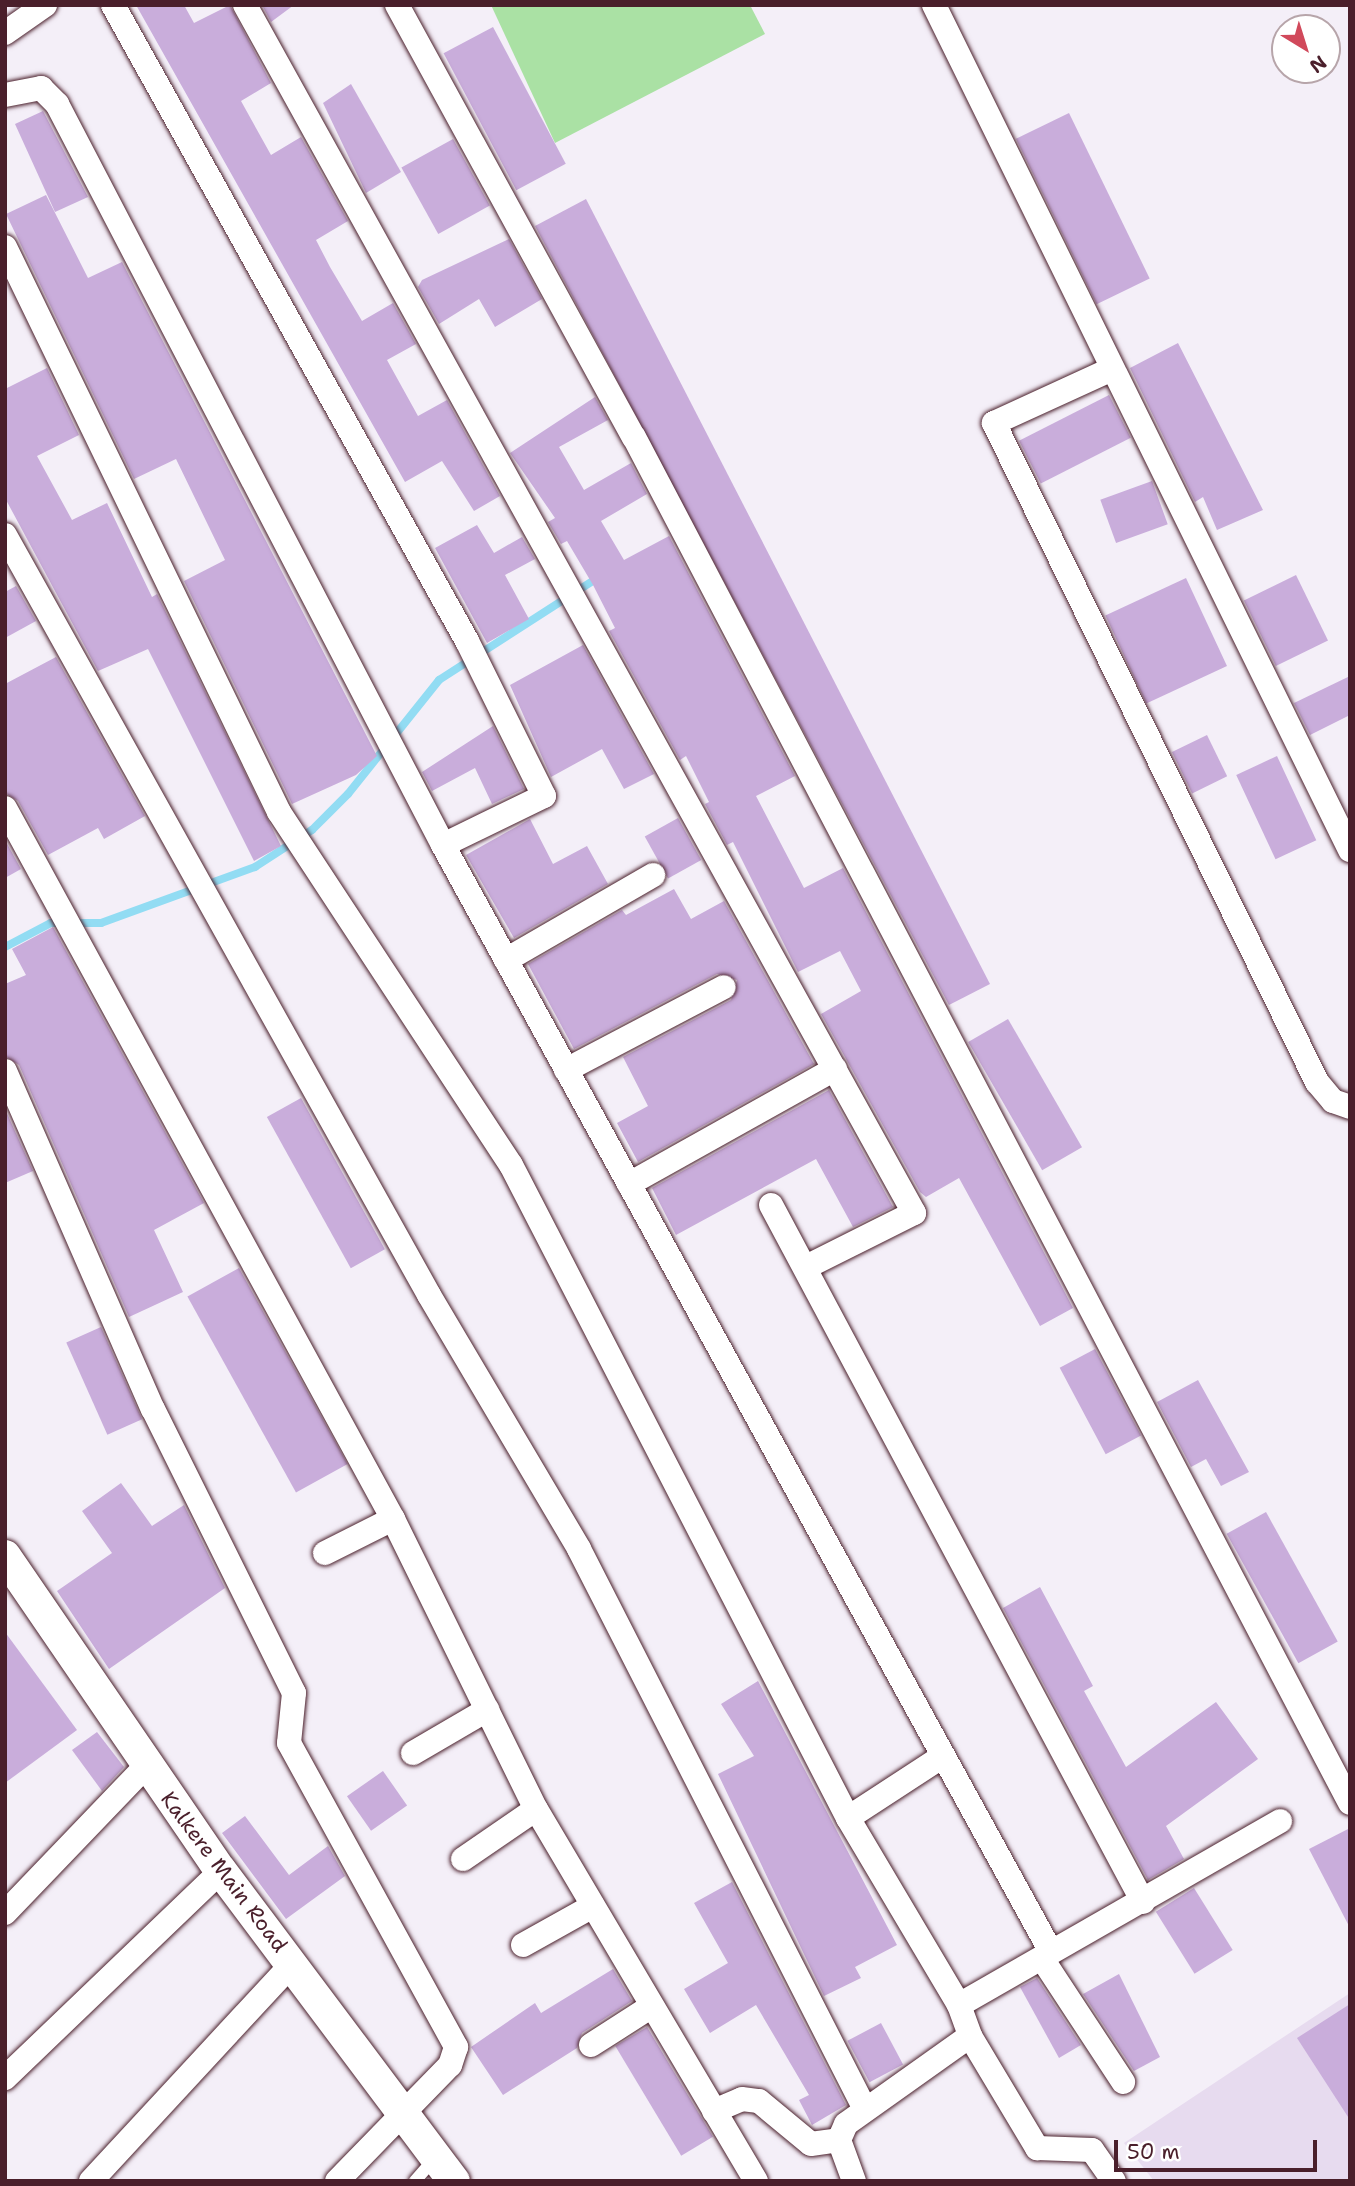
<!DOCTYPE html>
<html>
<head>
<meta charset="utf-8">
<style>
  body { margin:0 }
  #map { position:relative; width:1355px; height:2186px; overflow:hidden; background:#f4eff8; font-family:"Shantell Sans",sans-serif }
  div>[style] { position:absolute }
  .built>* { inset:0; background:#e7dbef }
  .green>* { inset:0; background:#aae1a4 }
  .stream>* { height:8px; margin:-4px; padding:0 4px; transform-origin:4px; border-radius:4px; background:#92dcf3 }
  .building>* { inset:0; background:#c9addb; transform-origin:0 0 }
  .roads { filter:drop-shadow(0 0 2px #4a1f2b) drop-shadow(0 0 2px #4a1f2b) }
  .service>* { height:12px; margin:-6px; padding:0 6px; transform-origin:6px; border-radius:6px; background:#fff }
  .minor>* { height:24px; margin:-12px; padding:0 12px; transform-origin:12px; border-radius:12px; background:#fff }
  .tertiary>* { height:32px; margin:-16px; padding:0 16px; transform-origin:16px; border-radius:16px; background:#fff }
  span { translate:-50% -50%; white-space:nowrap; text-align:center; line-height:1.15; -webkit-text-stroke:5px #fff; paint-order:stroke }
  .street-label { font-size:21px; color:#4a1f2b }
  .frame { position:absolute; inset:0; border:7px solid #4a1f2b; pointer-events:none }
  .north { position:absolute; left:1271px; top:14px; width:70px; height:70px; box-sizing:border-box; background:#fff; border:2px solid #b7a5aa; border-radius:50%; rotate:142deg; font-size:19px; font-weight:700; line-height:28px; text-align:center; color:#4a1f2b }
  .north::after { content:''; display:block; margin:auto; width:24px; height:32px; background:#d1495b; clip-path:polygon(50% 0,100% 100%,50% 72%,0 100%) }
  .scale { position:absolute; left:1114px; top:2140px; width:203px; height:32px; box-sizing:border-box; border:4px solid #4a1f2b; border-top:0; padding-left:9px; font-size:21px; line-height:24px; white-space:nowrap; color:#4a1f2b; -webkit-text-stroke:5px #fff; paint-order:stroke }
</style>
</head>
<body>
<div id="map">
  <div class="built">
    <div style="clip-path:polygon(1350px 1993px,1350px 2181px,1154px 2181px,1124px 2143px)"></div>
  </div>
  <div class="green">
    <div style="clip-path:polygon(491px 5px,750px 5px,765px 34px,555px 143px)"></div>
  </div>
  <div class="stream">
    <div style="left:5px;top:947px;width:52px;rotate:-27.6deg"></div>
    <div style="left:51px;top:923px;width:50px"></div>
    <div style="left:101px;top:923px;width:164px;rotate:-20deg"></div>
    <div style="left:255px;top:867px;width:68px;rotate:-33deg"></div>
    <div style="left:312px;top:830px;width:51px;rotate:-45deg"></div>
    <div style="left:348px;top:794px;width:146px;rotate:-51.4deg"></div>
    <div style="left:439px;top:680px;width:190px;rotate:-32.8deg"></div>
  </div>
  <div class="building">
    <div style="clip-path:polygon(136px 5px,184px 5px,194px 23px,230px 5px,271px 83px,241px 101px,271px 155px,301px 137px,348px 221px,316px 240px,330px 267px,362px 321px,393px 303px,416px 344px,387px 360px,418px 416px,447px 400px,500px 496px,474px 511px,442px 461px,405px 482px)"></div>
    <div style="clip-path:polygon(262px 5px,294px 5px,271px 22px)"></div>
    <div style="left:493px;top:27px;width:155px;height:56px;rotate:62deg"></div>
    <div style="clip-path:polygon(351px 84px,401px 172px,366px 193px,323px 103px)"></div>
    <div style="clip-path:polygon(43px 111px,88px 197px,55px 212px,15px 124px)"></div>
    <div style="left:1069px;top:113px;width:184px;height:59px;rotate:64deg"></div>
    <div style="left:453px;top:139px;width:76px;height:59px;rotate:61deg"></div>
    <div style="clip-path:polygon(46px 195px,88px 278px,122px 262px,377px 756px,356px 775px,292px 804px,184px 581px,225px 560px,176px 459px,134px 479px,6px 214px)"></div>
    <div style="clip-path:polygon(586px 199px,990px 984px,949px 1005px,535px 226px)"></div>
    <div style="clip-path:polygon(509px 239px,542px 299px,495px 327px,479px 299px,439px 324px,418px 287px,422px 280px)"></div>
    <div style="clip-path:polygon(1178px 343px,1263px 510px,1217px 530px,1203px 497px,1195px 502px,1130px 368px)"></div>
    <div style="clip-path:polygon(47px 368px,79px 435px,37px 456px,72px 520px,107px 503px,152px 597px,157px 594px,281px 846px,254px 861px,148px 649px,98px 671px,5px 498px,5px 389px)"></div>
    <div style="left:1109px;top:395px;width:48px;height:101px;rotate:63deg"></div>
    <div style="clip-path:polygon(595px 397px,608px 420px,559px 447px,584px 490px,631px 463px,647px 494px,601px 521px,624px 560px,669px 536px,795px 776px,756px 796px,804px 888px,843px 868px,1073px 1308px,1040px 1326px,959px 1178px,926px 1197px,920px 1192px,821px 1014px,861px 991px,840px 951px,798px 972px,733px 842px,727px 845px,705px 804px,709px 802px,686px 756px,680px 760px,609px 631px,615px 628px,593px 585px,567px 541px,561px 544px,548px 522px,555px 518px,510px 453px)"></div>
    <div style="left:1152px;top:481px;width:46px;height:55px;rotate:70deg"></div>
    <div style="clip-path:polygon(477px 525px,494px 553px,522px 537px,535px 559px,505px 575px,529px 619px,487px 643px,435px 548px)"></div>
    <div style="left:1296px;top:575px;width:73px;height:58px;rotate:64deg"></div>
    <div style="left:1186px;top:578px;width:97px;height:89px;rotate:65deg"></div>
    <div style="clip-path:polygon(16px 586px,36px 621px,5px 638px,5px 592px)"></div>
    <div style="clip-path:polygon(583px 645px,654px 774px,624px 789px,602px 749px,551px 777px,510px 685px)"></div>
    <div style="clip-path:polygon(56px 657px,145px 816px,104px 839px,98px 828px,48px 855px,18px 801px,5px 793px,5px 684px)"></div>
    <div style="clip-path:polygon(1350px 676px,1350px 715px,1310px 735px,1294px 703px)"></div>
    <div style="clip-path:polygon(493px 726px,524px 789px,492px 804px,475px 768px,432px 791px,422px 772px)"></div>
    <div style="left:1207px;top:735px;width:46px;height:39px;rotate:64deg"></div>
    <div style="left:1277px;top:756px;width:93px;height:45px;rotate:65deg"></div>
    <div style="left:678px;top:818px;width:48px;height:38px;rotate:61deg"></div>
    <div style="clip-path:polygon(530px 819px,553px 864px,587px 846px,608px 884px,514px 938px,466px 855px)"></div>
    <div style="clip-path:polygon(5px 840px,21px 869px,5px 878px)"></div>
    <div style="clip-path:polygon(674px 889px,691px 919px,724px 901px,814px 1064px,638px 1162px,617px 1123px,648px 1106px,623px 1057px,731px 1000px,737px 980px,717px 974px,574px 1049px,528px 964px,622px 910px,626px 915px)"></div>
    <div style="clip-path:polygon(53px 927px,204px 1203px,154px 1230px,183px 1292px,129px 1317px,19px 1065px,5px 1056px,5px 984px,26px 975px,12px 949px)"></div>
    <div style="left:1008px;top:1019px;width:148px;height:46px;rotate:60deg"></div>
    <div style="clip-path:polygon(829px 1090px,893px 1207px,853px 1227px,816px 1159px,676px 1235px,652px 1188px)"></div>
    <div style="left:301px;top:1098px;width:173px;height:39px;rotate:61deg"></div>
    <div style="clip-path:polygon(5px 1109px,33px 1171px,5px 1183px)"></div>
    <div style="left:239px;top:1268px;width:224px;height:59px;rotate:61deg"></div>
    <div style="left:101px;top:1327px;width:101px;height:38px;rotate:66deg"></div>
    <div style="left:1095px;top:1349px;width:98px;height:40px;rotate:62deg"></div>
    <div style="clip-path:polygon(1198px 1380px,1249px 1472px,1221px 1486px,1206px 1459px,1191px 1467px,1157px 1402px)"></div>
    <div style="clip-path:polygon(121px 1483px,152px 1526px,184px 1505px,225px 1588px,109px 1669px,57px 1591px,112px 1553px,82px 1511px)"></div>
    <div style="left:1266px;top:1512px;width:148px;height:45px;rotate:61deg"></div>
    <div style="clip-path:polygon(1040px 1587px,1093px 1686px,1084px 1691px,1126px 1767px,1216px 1702px,1258px 1759px,1166px 1826px,1184px 1859px,1148px 1880px,1003px 1608px)"></div>
    <div style="clip-path:polygon(5px 1632px,77px 1730px,5px 1783px)"></div>
    <div style="clip-path:polygon(758px 1681px,897px 1945px,855px 1967px,861px 1978px,824px 1996px,718px 1774px,754px 1756px,721px 1704px)"></div>
    <div style="clip-path:polygon(97px 1732px,124px 1767px,102px 1791px,72px 1750px)"></div>
    <div style="left:383px;top:1771px;width:42px;height:44px;rotate:55deg"></div>
    <div style="clip-path:polygon(245px 1816px,289px 1875px,328px 1846px,345px 1876px,286px 1919px,222px 1833px)"></div>
    <div style="clip-path:polygon(1350px 1828px,1350px 1928px,1309px 1849px)"></div>
    <div style="clip-path:polygon(732px 1882px,846px 2105px,812px 2125px,799px 2100px,809px 2095px,756px 2005px,710px 2033px,684px 1989px,728px 1963px,694px 1903px)"></div>
    <div style="left:1194px;top:1888px;width:73px;height:45px;rotate:58deg"></div>
    <div style="clip-path:polygon(613px 1969px,632px 2001px,582px 2033px,577px 2048px,503px 2095px,471px 2047px,535px 2003px,541px 2013px)"></div>
    <div style="clip-path:polygon(1119px 1974px,1160px 2057px,1134px 2071px,1083px 1994px)"></div>
    <div style="clip-path:polygon(1037px 1978px,1081px 2045px,1059px 2058px,1020px 1987px)"></div>
    <div style="clip-path:polygon(1350px 2004px,1350px 2120px,1297px 2038px)"></div>
    <div style="left:881px;top:2023px;width:47px;height:38px;rotate:62deg"></div>
    <div style="left:647px;top:2027px;width:128px;height:37px;rotate:59deg"></div>
  </div>
  <div class="roads">
    <div class="service">
      <div style="left:415px;top:2181px;width:32px;rotate:-49deg"></div>
    </div>
    <div class="minor">
      <div style="left:113px;top:5px;width:728px;rotate:60.9deg"></div>
      <div style="left:467px;top:641px;width:173px;rotate:63.6deg"></div>
      <div style="left:544px;top:796px;width:112px;rotate:154.1deg"></div>
      <div style="left:245px;top:5px;width:1381px;rotate:61.02deg"></div>
      <div style="left:914px;top:1213px;width:119px;rotate:153.4deg"></div>
      <div style="left:397px;top:5px;width:493px;rotate:61.3deg"></div>
      <div style="left:634px;top:437px;width:1542px;rotate:62.34deg"></div>
      <div style="left:934px;top:5px;width:942px;rotate:63.79deg"></div>
      <div style="left:5px;top:33px;width:49px;rotate:-35deg"></div>
      <div style="left:5px;top:95px;width:37px;rotate:-11deg"></div>
      <div style="left:41px;top:88px;width:23px;rotate:45deg"></div>
      <div style="left:57px;top:104px;width:836px;rotate:62.48deg"></div>
      <div style="left:443px;top:845px;width:1261px;rotate:61.22deg"></div>
      <div style="left:5px;top:247px;width:628px;rotate:64.13deg"></div>
      <div style="left:279px;top:812px;width:422px;rotate:56.7deg"></div>
      <div style="left:511px;top:1165px;width:735px;rotate:62.7deg"></div>
      <div style="left:848px;top:1818px;width:217px;rotate:59.3deg"></div>
      <div style="left:959px;top:2005px;width:33px;rotate:70deg"></div>
      <div style="left:970px;top:2036px;width:131px;rotate:59.1deg"></div>
      <div style="left:1037px;top:2148px;width:55px;rotate:2.1deg"></div>
      <div style="left:1092px;top:2150px;width:38px;rotate:55deg"></div>
      <div style="left:1112px;top:369px;width:130px;rotate:155.4deg"></div>
      <div style="left:994px;top:423px;width:734px;rotate:63.89deg"></div>
      <div style="left:1317px;top:1082px;width:25px;rotate:50deg"></div>
      <div style="left:1333px;top:1101px;width:18px;rotate:19deg"></div>
      <div style="left:5px;top:535px;width:870px;rotate:60.84deg"></div>
      <div style="left:429px;top:1295px;width:295px;rotate:59.4deg"></div>
      <div style="left:579px;top:1549px;width:629px;rotate:62.95deg"></div>
      <div style="left:5px;top:808px;width:810px;rotate:61.38deg"></div>
      <div style="left:393px;top:1519px;width:323px;rotate:63.8deg"></div>
      <div style="left:536px;top:1809px;width:432px;rotate:59.4deg"></div>
      <div style="left:506px;top:960px;width:170px;rotate:-30deg"></div>
      <div style="left:566px;top:1070px;width:178px;rotate:-27.7deg"></div>
      <div style="left:5px;top:1071px;width:369px;rotate:66.4deg"></div>
      <div style="left:153px;top:1409px;width:317px;rotate:63.6deg"></div>
      <div style="left:294px;top:1693px;width:50px;rotate:95.7deg"></div>
      <div style="left:289px;top:1743px;width:347px;rotate:61.2deg"></div>
      <div style="left:456px;top:2047px;width:19px;rotate:108deg"></div>
      <div style="left:450px;top:2065px;width:162px;rotate:134.2deg"></div>
      <div style="left:629px;top:1184px;width:236px;rotate:-29.2deg"></div>
      <div style="left:771px;top:1205px;width:790px;rotate:61.91deg"></div>
      <div style="left:325px;top:1553px;width:76px;rotate:-26.6deg"></div>
      <div style="left:413px;top:1753px;width:86px;rotate:-30.2deg"></div>
      <div style="left:848px;top:1818px;width:113px;rotate:-33.1deg"></div>
      <div style="left:463px;top:1859px;width:88px;rotate:-34.4deg"></div>
      <div style="left:5px;top:1913px;width:204px;rotate:-46.2deg"></div>
      <div style="left:523px;top:1945px;width:80px;rotate:-29.1deg"></div>
      <div style="left:1043px;top:1960px;width:146px;rotate:56.7deg"></div>
      <div style="left:959px;top:2005px;width:370px;rotate:-29.8deg"></div>
      <div style="left:591px;top:2045px;width:72px;rotate:-32.6deg"></div>
      <div style="left:5px;top:2078px;width:299px;rotate:-43.8deg"></div>
      <div style="left:714px;top:2111px;width:30px;rotate:-23deg"></div>
      <div style="left:742px;top:2099px;width:17px;rotate:7deg"></div>
      <div style="left:759px;top:2101px;width:67px;rotate:39.6deg"></div>
      <div style="left:811px;top:2144px;width:28px;rotate:-8deg"></div>
      <div style="left:91px;top:2181px;width:296px;rotate:-47.2deg"></div>
      <div style="left:854px;top:2181px;width:44px;rotate:-110.1deg"></div>
      <div style="left:839px;top:2140px;width:17px;rotate:-66deg"></div>
      <div style="left:846px;top:2124px;width:152px;rotate:-35.4deg"></div>
    </div>
    <div class="tertiary">
      <div style="left:5px;top:1556px;width:382px;rotate:55.6deg"></div>
      <div style="left:221px;top:1871px;width:388px;rotate:53.1deg"></div>
    </div>
  </div>
  <div class="street-label">
    <span style="left:224px;top:1872px;rotate:53deg">Kalkere Main Road</span>
  </div>
  <div class="frame"></div>
  <div class="north">N</div>
  <div class="scale">50 m</div>
</div>
</body>
</html>
